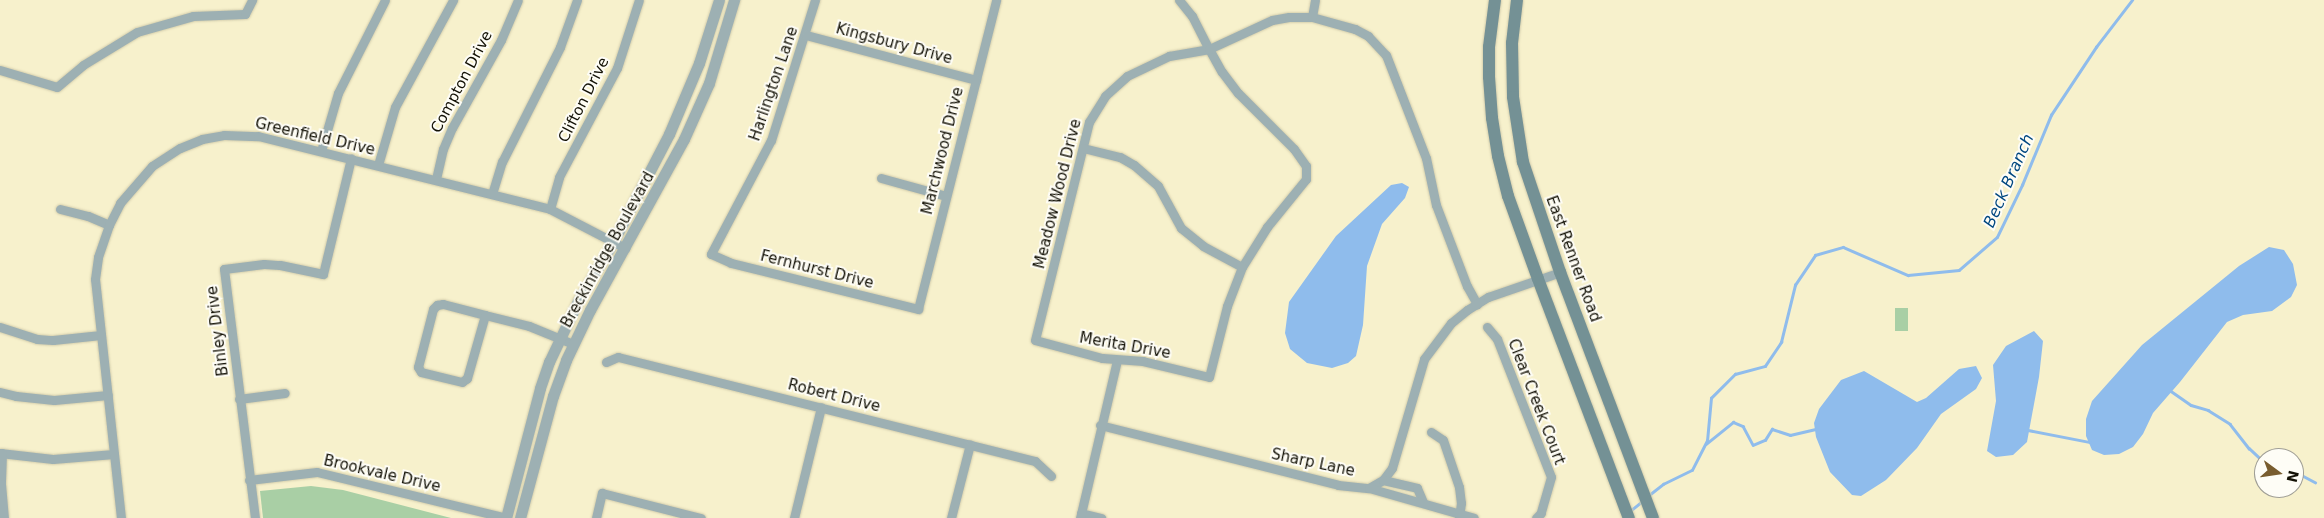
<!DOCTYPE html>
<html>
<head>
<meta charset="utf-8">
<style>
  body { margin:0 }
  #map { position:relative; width:2324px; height:518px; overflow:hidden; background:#f7f1cc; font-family:"DejaVu Sans",sans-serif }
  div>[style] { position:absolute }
  .green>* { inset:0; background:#a9cfa5; transform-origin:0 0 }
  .water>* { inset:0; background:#8fbcec }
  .stream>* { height:2.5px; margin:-1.25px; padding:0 1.25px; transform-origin:1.25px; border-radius:1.25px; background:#8fbcec }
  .roads { filter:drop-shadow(0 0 1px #d3cdac) drop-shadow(0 0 1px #d3cdac) }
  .minor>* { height:9px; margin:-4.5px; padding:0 4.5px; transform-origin:4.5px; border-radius:4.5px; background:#9db0b3 }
  .tertiary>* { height:11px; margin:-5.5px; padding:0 5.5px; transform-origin:5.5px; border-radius:5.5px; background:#9db0b3 }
  .secondary>* { height:12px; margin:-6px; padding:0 6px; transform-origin:6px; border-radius:6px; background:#749195 }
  span { translate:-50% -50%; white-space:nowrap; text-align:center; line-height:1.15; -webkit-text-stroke:4px #fefdf6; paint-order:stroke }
  .street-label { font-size:15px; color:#131105 }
  .water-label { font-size:16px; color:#004780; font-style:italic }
  .north { position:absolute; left:2254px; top:448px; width:50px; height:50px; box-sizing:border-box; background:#fefdf6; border:1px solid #a09f96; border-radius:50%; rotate:104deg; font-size:14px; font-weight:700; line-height:20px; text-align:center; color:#131105 }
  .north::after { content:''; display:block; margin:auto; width:18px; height:22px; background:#795d2f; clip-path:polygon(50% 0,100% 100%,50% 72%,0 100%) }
</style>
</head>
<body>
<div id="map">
  <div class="green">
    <div style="left:1895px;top:308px;width:13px;height:23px"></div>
    <div style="clip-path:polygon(311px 486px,343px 490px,451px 518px,263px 518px,260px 491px)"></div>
  </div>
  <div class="water">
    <div style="clip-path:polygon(1402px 183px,1409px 187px,1405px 198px,1382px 224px,1367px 266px,1363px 325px,1356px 356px,1348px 363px,1332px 368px,1307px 363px,1290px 349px,1285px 333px,1289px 302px,1336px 236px,1391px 185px)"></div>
    <div style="clip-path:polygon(2269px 247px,2284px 250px,2293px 264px,2297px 285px,2291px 297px,2272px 311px,2243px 315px,2227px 322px,2180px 382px,2153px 413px,2143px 434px,2133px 447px,2119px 454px,2104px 455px,2092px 450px,2086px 436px,2086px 419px,2092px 401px,2142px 345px,2239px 266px)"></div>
    <div style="clip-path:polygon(2034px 331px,2043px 341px,2039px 377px,2027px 442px,2013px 455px,1996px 457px,1987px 451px,1996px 401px,1993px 365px,2006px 346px)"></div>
    <div style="clip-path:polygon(1976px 366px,1982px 378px,1976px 389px,1941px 414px,1917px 448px,1886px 480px,1861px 496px,1852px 495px,1830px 472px,1816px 437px,1814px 423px,1819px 409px,1841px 380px,1864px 371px,1917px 402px,1926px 398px,1959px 369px)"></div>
  </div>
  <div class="stream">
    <div style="left:2171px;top:391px;width:24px;rotate:35deg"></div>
    <div style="left:2191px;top:405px;width:18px;rotate:16deg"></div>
    <div style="left:2208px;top:410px;width:26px;rotate:32deg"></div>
    <div style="left:2230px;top:424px;width:31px;rotate:52deg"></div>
    <div style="left:2249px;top:448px;width:21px;rotate:43deg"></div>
    <div style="left:2028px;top:430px;width:63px;rotate:11deg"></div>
    <div style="left:1706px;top:444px;width:35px;rotate:-39deg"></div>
    <div style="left:1733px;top:422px;width:11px;rotate:22deg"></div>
    <div style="left:1743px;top:426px;width:21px;rotate:62deg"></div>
    <div style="left:1753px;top:445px;width:13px;rotate:-23deg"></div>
    <div style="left:1765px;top:440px;width:13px;rotate:-58deg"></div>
    <div style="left:1772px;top:429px;width:19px;rotate:18deg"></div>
    <div style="left:1790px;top:435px;width:27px;rotate:-13deg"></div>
    <div style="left:2294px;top:471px;width:24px;rotate:28deg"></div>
    <div style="left:1649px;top:495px;width:18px;rotate:-38deg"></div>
    <div style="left:1663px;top:484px;width:32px;rotate:-26deg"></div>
    <div style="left:1692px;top:470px;width:33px;rotate:-63deg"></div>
    <div style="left:1707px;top:441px;width:43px;rotate:-84.7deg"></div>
    <div style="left:1711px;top:398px;width:34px;rotate:-45deg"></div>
    <div style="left:1735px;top:374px;width:31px;rotate:-15deg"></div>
    <div style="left:1765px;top:366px;width:29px;rotate:-56deg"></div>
    <div style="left:1781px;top:342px;width:59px;rotate:-76.2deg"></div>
    <div style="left:1795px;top:285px;width:36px;rotate:-56deg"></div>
    <div style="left:1815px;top:255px;width:29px;rotate:-16deg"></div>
    <div style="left:1843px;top:247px;width:71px;rotate:23.3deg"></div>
    <div style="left:1908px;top:275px;width:51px;rotate:-5.6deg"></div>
    <div style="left:1959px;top:270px;width:50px;rotate:-41deg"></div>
    <div style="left:1997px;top:237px;width:58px;rotate:-64.3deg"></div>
    <div style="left:2022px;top:185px;width:76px;rotate:-67.5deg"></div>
    <div style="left:2051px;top:115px;width:82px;rotate:-56.5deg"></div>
    <div style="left:2096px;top:47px;width:59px;rotate:-52.5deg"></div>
    <div style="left:1630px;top:511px;width:14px;rotate:-39deg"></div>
  </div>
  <div class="roads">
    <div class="minor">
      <div style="left:815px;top:0;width:147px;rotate:107.4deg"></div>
      <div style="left:771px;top:140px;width:129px;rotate:117.8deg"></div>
      <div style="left:711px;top:254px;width:22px;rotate:24deg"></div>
      <div style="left:731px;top:263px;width:193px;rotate:13.8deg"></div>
      <div style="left:918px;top:309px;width:319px;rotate:-75.8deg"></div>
      <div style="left:1179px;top:0;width:21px;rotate:51deg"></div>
      <div style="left:1192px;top:16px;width:37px;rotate:63deg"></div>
      <div style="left:1209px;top:49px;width:26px;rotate:61deg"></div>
      <div style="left:1222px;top:72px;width:26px;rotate:53deg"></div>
      <div style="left:1238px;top:93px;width:79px;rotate:45deg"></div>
      <div style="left:1294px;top:149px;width:21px;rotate:55deg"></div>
      <div style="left:1306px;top:166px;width:13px;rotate:90deg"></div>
      <div style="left:1306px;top:179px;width:62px;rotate:129.1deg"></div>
      <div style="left:1267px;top:227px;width:47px;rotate:122deg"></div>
      <div style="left:1242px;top:267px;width:42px;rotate:111deg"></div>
      <div style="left:1227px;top:306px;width:73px;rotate:104.2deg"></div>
      <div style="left:1209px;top:377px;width:68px;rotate:-166.4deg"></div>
      <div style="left:1143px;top:361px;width:41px;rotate:-175.8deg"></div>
      <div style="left:1102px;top:358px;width:69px;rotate:-165deg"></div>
      <div style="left:1035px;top:340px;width:225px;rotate:-76.1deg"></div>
      <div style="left:1089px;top:122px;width:31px;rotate:-58deg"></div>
      <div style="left:1105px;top:96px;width:30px;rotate:-42deg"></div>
      <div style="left:1127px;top:76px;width:47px;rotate:-25.5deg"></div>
      <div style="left:1169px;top:56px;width:41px;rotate:-9.9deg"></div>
      <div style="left:1209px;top:49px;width:69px;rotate:-24.7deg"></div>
      <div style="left:1272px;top:20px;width:17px;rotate:-10deg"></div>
      <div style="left:1289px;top:17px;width:23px"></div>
      <div style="left:1312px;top:17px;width:45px;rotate:15.6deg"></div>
      <div style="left:1355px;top:29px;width:15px;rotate:28deg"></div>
      <div style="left:1368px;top:36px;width:26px;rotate:47deg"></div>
      <div style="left:1386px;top:55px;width:110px;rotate:68.8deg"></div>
      <div style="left:1426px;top:158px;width:48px;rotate:78deg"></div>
      <div style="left:1436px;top:205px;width:87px;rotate:69.1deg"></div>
      <div style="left:1467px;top:286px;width:21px;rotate:61deg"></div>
      <div style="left:1312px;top:17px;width:17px;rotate:-80deg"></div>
      <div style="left:806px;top:35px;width:176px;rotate:14.8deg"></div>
      <div style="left:0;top:70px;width:59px;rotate:16.6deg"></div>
      <div style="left:57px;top:87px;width:34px;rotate:-40deg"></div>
      <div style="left:83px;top:65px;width:63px;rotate:-31.4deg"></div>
      <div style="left:137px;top:32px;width:58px;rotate:-15.9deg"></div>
      <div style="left:193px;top:16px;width:52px;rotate:-2.2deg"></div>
      <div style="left:245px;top:14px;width:16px;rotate:-63deg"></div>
      <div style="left:1083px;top:148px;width:38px;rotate:14deg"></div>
      <div style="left:1120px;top:157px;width:16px;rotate:30deg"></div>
      <div style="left:1134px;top:165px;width:32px;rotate:41deg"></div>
      <div style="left:1158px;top:186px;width:48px;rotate:61.3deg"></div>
      <div style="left:1181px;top:228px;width:28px;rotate:39deg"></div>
      <div style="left:1203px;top:246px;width:44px;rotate:28.3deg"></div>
      <div style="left:321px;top:151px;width:60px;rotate:-73.7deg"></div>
      <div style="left:338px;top:93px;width:104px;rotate:-63.2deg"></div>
      <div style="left:378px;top:165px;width:60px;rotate:-73.7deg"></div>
      <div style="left:395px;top:107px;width:122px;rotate:-61.5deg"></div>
      <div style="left:881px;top:178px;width:67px;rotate:15.5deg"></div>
      <div style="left:436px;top:179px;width:31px;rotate:-77deg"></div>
      <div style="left:443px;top:149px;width:23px;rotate:-67deg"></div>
      <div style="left:452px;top:128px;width:101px;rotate:-60.9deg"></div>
      <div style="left:501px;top:40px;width:43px;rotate:-67deg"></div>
      <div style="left:492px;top:194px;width:34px;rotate:-73deg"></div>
      <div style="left:502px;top:162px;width:129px;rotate:-63.2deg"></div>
      <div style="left:560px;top:47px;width:50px;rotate:-70.1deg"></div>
      <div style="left:60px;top:209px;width:29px;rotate:14deg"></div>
      <div style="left:88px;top:216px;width:23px;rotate:23deg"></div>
      <div style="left:550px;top:209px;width:33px;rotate:-74deg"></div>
      <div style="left:559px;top:177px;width:123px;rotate:-62deg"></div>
      <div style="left:617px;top:68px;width:71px;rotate:-72.1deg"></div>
      <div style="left:443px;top:304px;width:43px;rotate:14.7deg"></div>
      <div style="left:485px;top:315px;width:66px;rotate:105.9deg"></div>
      <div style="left:467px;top:378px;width:6px;rotate:141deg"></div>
      <div style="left:462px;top:382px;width:42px;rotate:-166.3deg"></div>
      <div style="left:421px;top:372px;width:6px;rotate:-121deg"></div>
      <div style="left:418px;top:367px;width:60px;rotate:-75.5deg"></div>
      <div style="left:433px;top:309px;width:6px;rotate:-45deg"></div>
      <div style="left:437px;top:305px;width:6px;rotate:-9deg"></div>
      <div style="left:485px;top:315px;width:45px;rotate:14deg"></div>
      <div style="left:529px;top:326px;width:48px;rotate:22.2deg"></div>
      <div style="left:0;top:327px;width:39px;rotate:18deg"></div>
      <div style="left:37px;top:339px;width:16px;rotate:4deg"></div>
      <div style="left:53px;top:340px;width:48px;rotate:-5.9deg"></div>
      <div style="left:1487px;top:327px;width:16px;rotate:50deg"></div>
      <div style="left:1497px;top:339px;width:148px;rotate:68.6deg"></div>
      <div style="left:1551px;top:477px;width:37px;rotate:106deg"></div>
      <div style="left:1541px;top:513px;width:7px;rotate:135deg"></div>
      <div style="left:606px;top:362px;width:13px;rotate:-23deg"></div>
      <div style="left:618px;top:357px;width:430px;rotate:14deg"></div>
      <div style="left:1035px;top:461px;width:22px;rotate:43deg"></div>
      <div style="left:0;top:392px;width:16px;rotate:14deg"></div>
      <div style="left:16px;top:396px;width:38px;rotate:6deg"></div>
      <div style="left:54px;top:400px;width:54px;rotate:-5.3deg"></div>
      <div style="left:239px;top:399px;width:46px;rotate:-7.4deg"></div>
      <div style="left:1100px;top:425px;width:245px;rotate:14.1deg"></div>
      <div style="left:1338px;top:485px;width:31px;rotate:6deg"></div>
      <div style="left:1369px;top:488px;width:16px;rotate:-30deg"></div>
      <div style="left:1383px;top:480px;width:15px;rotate:-53deg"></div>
      <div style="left:1392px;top:468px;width:114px;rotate:-73.6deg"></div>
      <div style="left:1424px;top:359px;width:45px;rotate:-53.1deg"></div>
      <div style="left:1451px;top:323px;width:21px;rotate:-39deg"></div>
      <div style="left:1467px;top:310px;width:25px;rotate:-32deg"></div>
      <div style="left:1488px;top:297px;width:76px;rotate:-19.1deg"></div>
      <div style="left:1431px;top:432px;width:14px;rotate:34deg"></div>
      <div style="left:1443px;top:440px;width:50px;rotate:71.2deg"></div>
      <div style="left:1459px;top:487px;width:16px;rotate:83deg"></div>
      <div style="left:1461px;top:503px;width:15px;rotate:98deg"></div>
      <div style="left:0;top:453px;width:53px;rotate:6.5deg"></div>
      <div style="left:53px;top:459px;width:61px;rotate:-4.7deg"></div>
      <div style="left:2px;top:453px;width:31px;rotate:92deg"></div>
      <div style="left:1px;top:484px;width:34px;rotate:85deg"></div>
      <div style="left:249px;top:480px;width:68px;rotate:-6.7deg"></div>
      <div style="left:317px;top:472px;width:195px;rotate:13.6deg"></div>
      <div style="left:1383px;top:480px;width:35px;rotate:13deg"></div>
      <div style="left:1417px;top:488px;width:15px;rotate:67deg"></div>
      <div style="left:1369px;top:488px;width:109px;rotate:15.9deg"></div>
      <div style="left:1081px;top:513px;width:21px;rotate:14deg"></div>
      <div style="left:121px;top:518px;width:240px;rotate:-96.2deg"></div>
      <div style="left:95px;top:279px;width:22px;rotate:-82deg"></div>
      <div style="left:98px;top:257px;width:34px;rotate:-71deg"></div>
      <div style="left:109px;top:225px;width:25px;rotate:-63deg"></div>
      <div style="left:120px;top:203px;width:49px;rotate:-49.1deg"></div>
      <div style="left:152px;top:166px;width:33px;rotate:-33deg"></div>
      <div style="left:180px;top:148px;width:24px;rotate:-22deg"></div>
      <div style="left:202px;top:139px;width:22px;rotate:-10deg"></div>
      <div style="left:224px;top:135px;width:34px;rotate:2deg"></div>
      <div style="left:258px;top:136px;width:301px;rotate:14deg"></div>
      <div style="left:550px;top:209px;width:85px;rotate:27.5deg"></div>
      <div style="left:255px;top:518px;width:251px;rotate:-97.1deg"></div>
      <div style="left:224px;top:269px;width:40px;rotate:-7.1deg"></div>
      <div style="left:264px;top:264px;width:16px;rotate:4deg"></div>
      <div style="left:280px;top:265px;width:44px;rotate:11.8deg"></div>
      <div style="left:323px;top:274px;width:119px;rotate:-76.4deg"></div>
      <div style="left:596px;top:518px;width:26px;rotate:-77deg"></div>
      <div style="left:602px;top:493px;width:102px;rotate:14.2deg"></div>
      <div style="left:794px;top:518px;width:114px;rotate:-76.3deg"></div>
      <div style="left:951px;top:518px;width:76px;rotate:-75.6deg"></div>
      <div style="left:1080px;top:518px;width:162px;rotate:-76.8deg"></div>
    </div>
    <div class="tertiary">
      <div style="left:506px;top:518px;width:134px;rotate:-75.3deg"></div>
      <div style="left:540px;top:388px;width:28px;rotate:-71deg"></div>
      <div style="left:549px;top:362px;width:68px;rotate:-64.6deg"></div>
      <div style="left:578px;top:301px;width:69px;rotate:-59.3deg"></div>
      <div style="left:613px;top:242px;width:122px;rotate:-62.6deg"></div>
      <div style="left:669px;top:134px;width:77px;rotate:-67.1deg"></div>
      <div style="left:699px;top:63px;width:66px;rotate:-72.4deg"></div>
      <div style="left:520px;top:518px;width:126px;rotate:-74.9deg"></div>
      <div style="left:553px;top:396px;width:38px;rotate:-70deg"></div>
      <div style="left:566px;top:360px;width:55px;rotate:-64.4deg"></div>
      <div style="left:590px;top:310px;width:195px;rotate:-61.2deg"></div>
      <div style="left:684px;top:139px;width:61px;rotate:-65.9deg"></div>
      <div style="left:709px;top:83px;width:87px;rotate:-73.2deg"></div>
    </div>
    <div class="secondary">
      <div style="left:1495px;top:0;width:47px;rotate:97.3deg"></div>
      <div style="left:1489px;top:47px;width:30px;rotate:90deg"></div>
      <div style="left:1489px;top:77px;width:41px;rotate:85.8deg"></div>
      <div style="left:1492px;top:118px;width:38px;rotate:81deg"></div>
      <div style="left:1498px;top:156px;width:41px;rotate:76deg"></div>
      <div style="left:1508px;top:196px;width:88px;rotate:70.1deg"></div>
      <div style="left:1538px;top:279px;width:256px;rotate:69.2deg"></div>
      <div style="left:1517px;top:0;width:43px;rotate:96.6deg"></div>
      <div style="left:1512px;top:43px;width:54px;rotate:88.9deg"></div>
      <div style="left:1513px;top:97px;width:66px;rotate:81.3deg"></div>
      <div style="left:1523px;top:162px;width:116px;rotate:71.4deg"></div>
      <div style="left:1560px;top:272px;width:263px;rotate:69.3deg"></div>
    </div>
  </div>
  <div class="street-label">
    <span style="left:894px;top:44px;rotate:15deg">Kingsbury Drive</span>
    <span style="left:462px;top:82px;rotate:-62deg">Compton Drive</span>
    <span style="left:774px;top:84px;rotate:-71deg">Harlington Lane</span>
    <span style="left:584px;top:100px;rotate:-63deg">Clifton Drive</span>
    <span style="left:315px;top:137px;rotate:13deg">Greenfield Drive</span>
    <span style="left:943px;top:151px;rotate:-76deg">Marchwood Drive</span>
    <span style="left:1058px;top:194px;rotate:-76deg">Meadow Wood Drive</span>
    <span style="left:608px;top:250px;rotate:-61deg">Breckinridge Boulevard</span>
    <span style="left:1573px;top:259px;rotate:70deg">East Renner Road</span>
    <span style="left:817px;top:270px;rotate:14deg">Fernhurst Drive</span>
    <span style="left:218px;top:331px;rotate:-97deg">Binley Drive</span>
    <span style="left:1125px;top:346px;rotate:10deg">Merita Drive</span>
    <span style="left:834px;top:396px;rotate:14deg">Robert Drive</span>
    <span style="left:1536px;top:402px;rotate:69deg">Clear Creek Court</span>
    <span style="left:1313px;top:463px;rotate:12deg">Sharp Lane</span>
    <span style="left:382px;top:474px;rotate:13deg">Brookvale Drive</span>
  </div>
  <div class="water-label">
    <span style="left:2009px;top:181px;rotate:-66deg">Beck Branch</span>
  </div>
  <div class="north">N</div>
</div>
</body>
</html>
